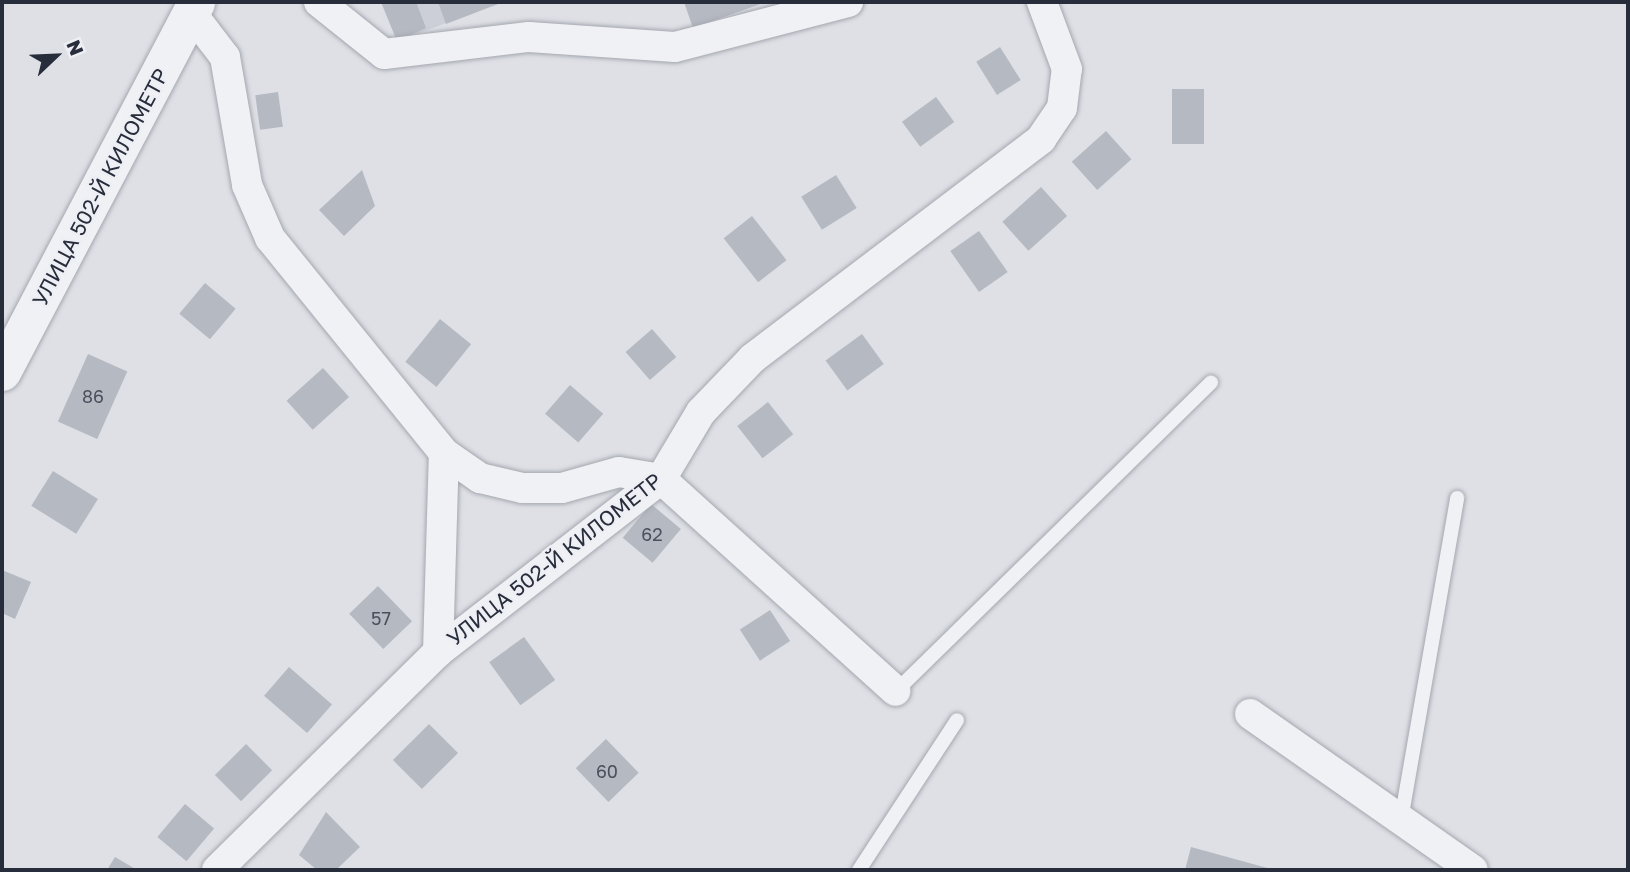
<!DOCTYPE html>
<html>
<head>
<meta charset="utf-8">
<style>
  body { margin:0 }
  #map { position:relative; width:1630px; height:872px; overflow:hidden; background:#dee0e6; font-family:"Golos Text",sans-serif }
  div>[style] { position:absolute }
  .built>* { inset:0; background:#cccfd7 }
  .building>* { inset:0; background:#b5b9c2; transform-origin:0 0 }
  .roads { filter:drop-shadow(0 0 2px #a4a7af) drop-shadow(0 0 2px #a4a7af) }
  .service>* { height:14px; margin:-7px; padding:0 7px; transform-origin:7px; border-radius:7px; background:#f0f1f4 }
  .minor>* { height:30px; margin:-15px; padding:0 15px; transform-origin:15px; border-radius:15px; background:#f0f1f4 }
  .tertiary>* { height:37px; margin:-18.5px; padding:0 18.5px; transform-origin:18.5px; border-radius:18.5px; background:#f0f1f4 }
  span { translate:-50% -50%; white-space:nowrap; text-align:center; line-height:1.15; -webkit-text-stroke:5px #edeff4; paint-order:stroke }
  .number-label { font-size:18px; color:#4b505d }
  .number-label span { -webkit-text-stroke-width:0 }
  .street-label { font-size:21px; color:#282d3b }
  .frame { position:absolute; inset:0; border:4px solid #282d3b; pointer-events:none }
  .north { position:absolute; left:21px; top:21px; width:70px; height:70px; -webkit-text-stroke:5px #edeff4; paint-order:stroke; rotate:67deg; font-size:19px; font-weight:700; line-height:28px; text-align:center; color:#282d3b }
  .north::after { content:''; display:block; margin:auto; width:24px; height:32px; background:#282d3b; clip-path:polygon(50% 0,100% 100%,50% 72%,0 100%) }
</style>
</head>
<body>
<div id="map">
  <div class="built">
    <div style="clip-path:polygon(381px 2px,504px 2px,397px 41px)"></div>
  </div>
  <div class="building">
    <div style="clip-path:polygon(381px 2px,416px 2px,426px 28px,397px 41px)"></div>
    <div style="clip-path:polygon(438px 2px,503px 2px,446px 24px)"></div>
    <div style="clip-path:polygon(684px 2px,766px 2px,693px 28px)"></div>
    <div style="left:1000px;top:47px;width:39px;height:28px;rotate:58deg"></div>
    <div style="left:1172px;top:89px;width:32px;height:55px"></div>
    <div style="left:278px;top:92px;width:35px;height:23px;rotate:82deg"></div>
    <div style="left:936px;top:97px;width:31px;height:42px;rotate:54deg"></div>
    <div style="left:1106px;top:131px;width:38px;height:46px;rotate:48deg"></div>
    <div style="clip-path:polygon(362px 170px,375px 206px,344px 236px,319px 210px)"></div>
    <div style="left:836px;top:175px;width:39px;height:41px;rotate:58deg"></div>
    <div style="left:1041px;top:187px;width:39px;height:52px;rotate:48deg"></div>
    <div style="left:752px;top:216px;width:56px;height:36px;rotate:52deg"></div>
    <div style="left:979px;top:231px;width:50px;height:35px;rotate:55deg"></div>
    <div style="left:205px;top:283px;width:40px;height:40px;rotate:40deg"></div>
    <div style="left:440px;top:319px;width:40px;height:55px;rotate:39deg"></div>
    <div style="left:652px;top:329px;width:37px;height:35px;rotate:49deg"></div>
    <div style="left:862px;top:334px;width:37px;height:45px;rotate:54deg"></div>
    <div style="left:88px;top:354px;width:43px;height:74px;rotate:24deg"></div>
    <div style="left:323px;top:368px;width:39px;height:49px;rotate:48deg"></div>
    <div style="left:570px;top:385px;width:44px;height:38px;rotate:41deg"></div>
    <div style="left:768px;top:402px;width:41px;height:39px;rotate:52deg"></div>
    <div style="left:53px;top:471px;width:53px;height:41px;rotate:32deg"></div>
    <div style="left:651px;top:504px;width:39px;height:44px;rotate:40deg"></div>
    <div style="clip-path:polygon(2px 570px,31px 582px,15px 619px,2px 613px)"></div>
    <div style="left:378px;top:586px;width:49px;height:40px;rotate:46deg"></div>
    <div style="left:770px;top:610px;width:37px;height:36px;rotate:57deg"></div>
    <div style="left:524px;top:637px;width:53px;height:43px;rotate:54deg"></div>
    <div style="left:289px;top:667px;width:57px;height:38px;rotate:41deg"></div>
    <div style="left:429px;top:724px;width:41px;height:51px;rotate:45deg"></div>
    <div style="left:606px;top:739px;width:47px;height:42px;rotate:46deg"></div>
    <div style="left:246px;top:744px;width:37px;height:44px;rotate:45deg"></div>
    <div style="left:185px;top:804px;width:38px;height:43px;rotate:40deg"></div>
    <div style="clip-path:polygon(326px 812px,360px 847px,336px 870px,317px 870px,299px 855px)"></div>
    <div style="clip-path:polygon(1191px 847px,1271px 869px,1271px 870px,1185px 870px)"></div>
    <div style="clip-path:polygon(115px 857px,137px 870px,107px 870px)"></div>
  </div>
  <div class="roads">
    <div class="service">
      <div style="left:896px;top:691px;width:441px;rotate:-44.4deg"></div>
      <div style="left:1401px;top:820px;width:327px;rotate:-80.1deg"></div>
      <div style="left:859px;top:870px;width:179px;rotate:-56.8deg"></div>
    </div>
    <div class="minor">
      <div style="left:319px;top:2px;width:83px;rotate:38.7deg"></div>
      <div style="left:384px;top:54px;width:146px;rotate:-6.7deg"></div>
      <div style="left:529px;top:37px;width:146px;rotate:3.9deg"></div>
      <div style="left:675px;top:47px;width:179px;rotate:-14.6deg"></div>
      <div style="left:192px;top:14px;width:54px;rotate:52.5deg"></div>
      <div style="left:225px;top:57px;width:130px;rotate:80.2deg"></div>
      <div style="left:247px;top:185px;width:58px;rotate:66.5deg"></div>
      <div style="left:270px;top:238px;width:277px;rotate:51deg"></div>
      <div style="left:444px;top:453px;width:44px;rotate:34.8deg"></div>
      <div style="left:480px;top:478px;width:43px;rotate:13.4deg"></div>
      <div style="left:522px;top:488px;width:40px"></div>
      <div style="left:562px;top:488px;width:59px;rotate:-15.7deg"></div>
      <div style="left:619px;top:472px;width:43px;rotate:9.5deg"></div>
      <div style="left:661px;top:479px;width:316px;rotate:42.1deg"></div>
      <div style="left:438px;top:652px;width:199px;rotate:-88.3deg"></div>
      <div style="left:1250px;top:714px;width:272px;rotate:35deg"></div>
      <div style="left:217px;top:870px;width:310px;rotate:-44.6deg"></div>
      <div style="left:438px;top:652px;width:282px;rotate:-37.8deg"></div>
      <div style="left:661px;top:479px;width:78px;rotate:-59.2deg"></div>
      <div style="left:701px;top:412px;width:75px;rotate:-46.1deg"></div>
      <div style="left:753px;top:358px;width:362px;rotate:-37.2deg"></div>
      <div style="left:1041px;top:139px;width:37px;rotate:-56deg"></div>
      <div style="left:1062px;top:108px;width:39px;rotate:-83deg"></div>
      <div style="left:1067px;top:69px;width:72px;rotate:-110.5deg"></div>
    </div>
    <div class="tertiary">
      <div style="left:2px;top:372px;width:418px;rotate:-62.3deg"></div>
    </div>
  </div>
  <div class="number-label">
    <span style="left:93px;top:396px">86</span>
    <span style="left:652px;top:534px">62</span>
    <span style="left:381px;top:618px">57</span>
    <span style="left:607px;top:771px">60</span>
  </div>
  <div class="street-label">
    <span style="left:100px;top:187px;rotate:-62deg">УЛИЦА 502-Й КИЛОМЕТР</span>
    <span style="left:554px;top:559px;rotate:-38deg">УЛИЦА 502-Й КИЛОМЕТР</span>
  </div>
  <div class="frame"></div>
  <div class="north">N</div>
</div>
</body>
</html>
